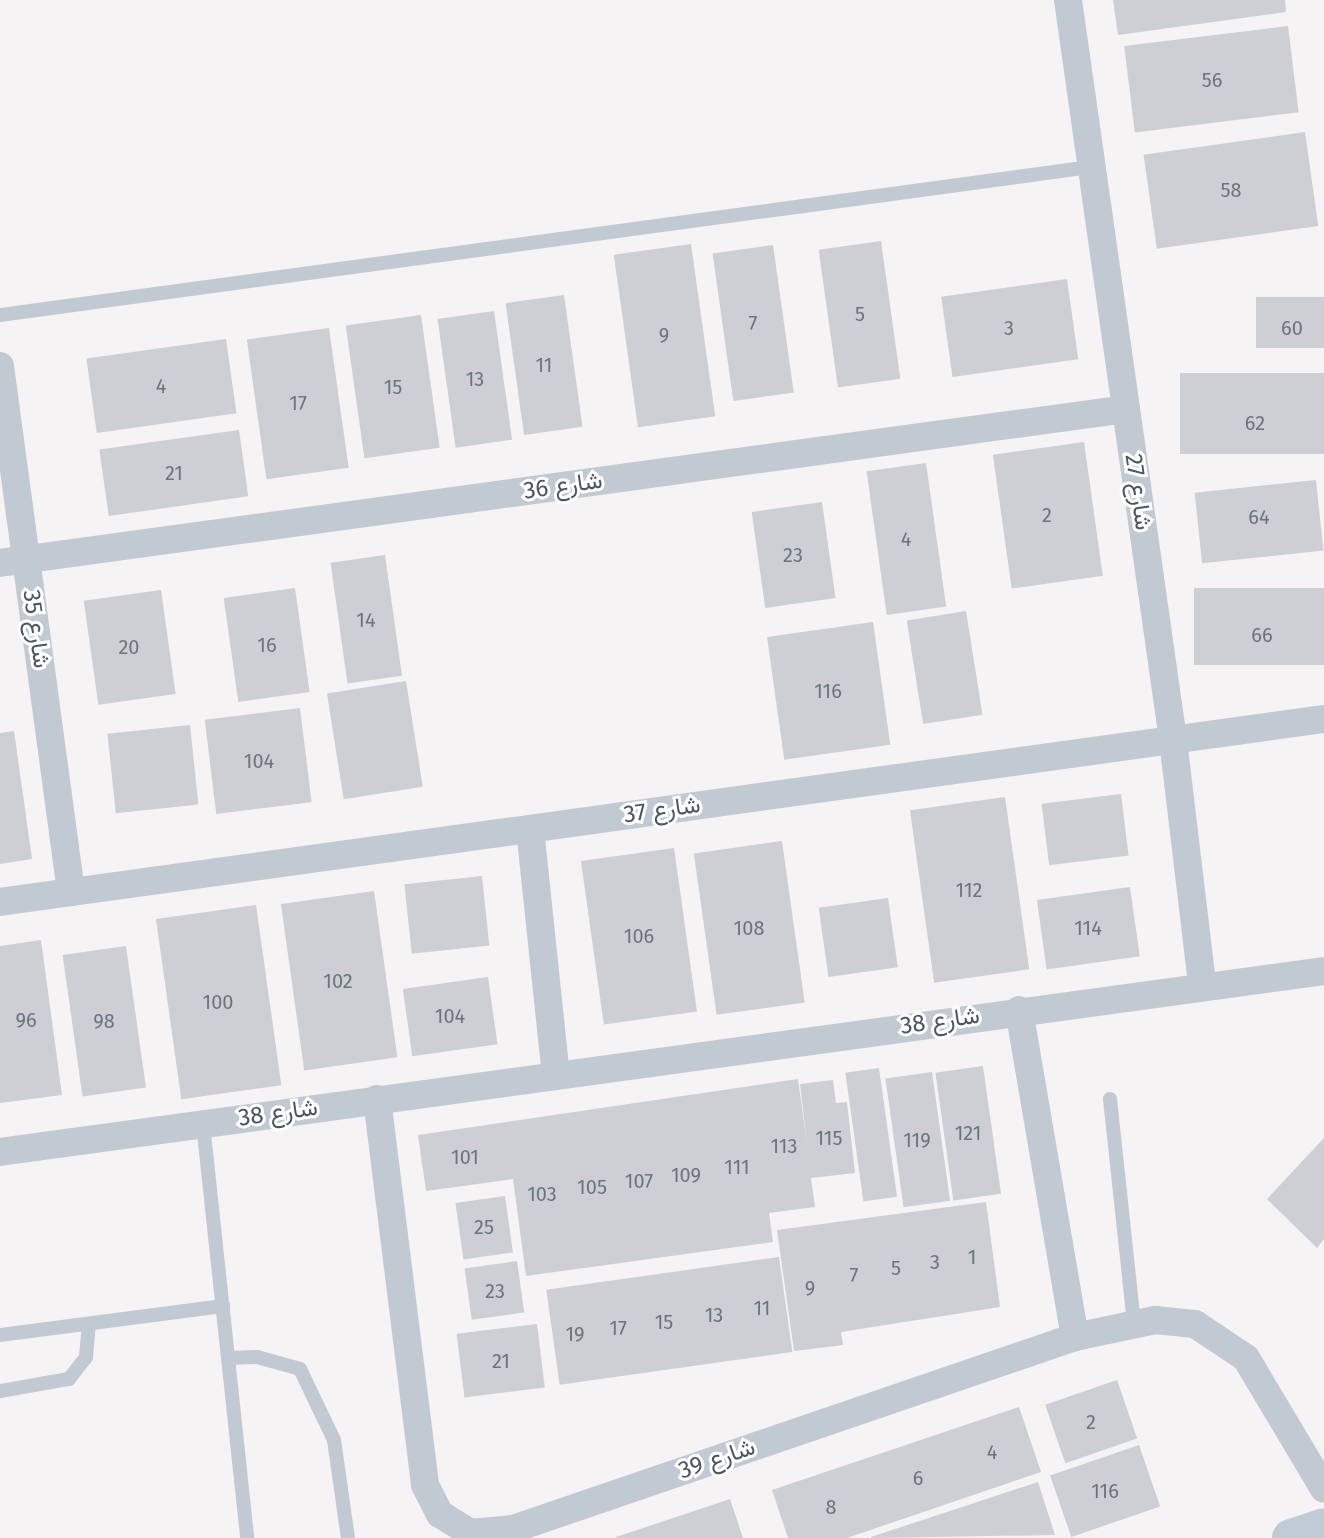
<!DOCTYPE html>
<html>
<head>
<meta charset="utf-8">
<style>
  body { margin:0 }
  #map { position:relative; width:1324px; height:1538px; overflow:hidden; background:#f5f3f3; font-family:"Fira Sans",Vazirmatn,sans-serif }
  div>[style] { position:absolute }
  .building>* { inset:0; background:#cdcfd5; transform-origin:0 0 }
  .lane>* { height:14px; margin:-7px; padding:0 7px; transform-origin:7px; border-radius:7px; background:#c1cad2 }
  .street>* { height:28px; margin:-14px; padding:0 14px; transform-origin:14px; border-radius:14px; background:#c1cad2 }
  .secondary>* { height:38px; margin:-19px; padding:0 19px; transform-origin:19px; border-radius:19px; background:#c1cbd6 }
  span { translate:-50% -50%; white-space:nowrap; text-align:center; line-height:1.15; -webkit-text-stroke:6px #fff; paint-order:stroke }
  .number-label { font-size:20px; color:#6b747e }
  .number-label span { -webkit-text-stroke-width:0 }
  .street-label { font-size:24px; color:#4a5661 }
</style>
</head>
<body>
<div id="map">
  <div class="building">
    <div style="clip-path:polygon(1113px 0,1285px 0,1286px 12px,1118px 35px)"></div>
    <div style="left:1288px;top:26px;width:87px;height:165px;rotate:83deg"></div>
    <div style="left:1305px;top:132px;width:95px;height:163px;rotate:82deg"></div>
    <div style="left:881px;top:241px;width:139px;height:63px;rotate:82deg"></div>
    <div style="left:691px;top:244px;width:174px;height:78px;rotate:82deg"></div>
    <div style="left:773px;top:245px;width:149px;height:61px;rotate:82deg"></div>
    <div style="left:1067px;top:279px;width:81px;height:127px;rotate:82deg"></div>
    <div style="left:564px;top:295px;width:133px;height:59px;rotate:82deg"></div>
    <div style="left:1324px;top:297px;width:51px;height:68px;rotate:90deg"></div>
    <div style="left:494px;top:311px;width:130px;height:57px;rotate:82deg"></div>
    <div style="left:421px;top:315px;width:134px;height:76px;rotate:82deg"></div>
    <div style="left:329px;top:328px;width:141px;height:83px;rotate:82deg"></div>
    <div style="left:226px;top:339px;width:75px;height:141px;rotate:82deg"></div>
    <div style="left:1324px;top:373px;width:81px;height:144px;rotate:90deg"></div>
    <div style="left:239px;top:430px;width:67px;height:141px;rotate:82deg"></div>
    <div style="left:1084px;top:442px;width:135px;height:92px;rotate:82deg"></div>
    <div style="left:926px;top:463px;width:145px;height:60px;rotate:82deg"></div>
    <div style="left:1316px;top:480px;width:71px;height:122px;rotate:84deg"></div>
    <div style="left:822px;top:502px;width:97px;height:71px;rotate:82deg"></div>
    <div style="left:385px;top:555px;width:122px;height:55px;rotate:82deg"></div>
    <div style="left:295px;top:588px;width:105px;height:72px;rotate:82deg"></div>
    <div style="left:1324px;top:588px;width:77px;height:130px;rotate:90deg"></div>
    <div style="left:161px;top:590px;width:105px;height:78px;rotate:82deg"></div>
    <div style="left:966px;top:611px;width:105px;height:60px;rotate:81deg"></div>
    <div style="left:873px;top:622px;width:124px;height:107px;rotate:82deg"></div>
    <div style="left:406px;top:681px;width:107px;height:80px;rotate:81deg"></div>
    <div style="left:300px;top:708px;width:95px;height:96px;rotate:83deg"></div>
    <div style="left:190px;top:725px;width:80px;height:83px;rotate:84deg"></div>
    <div style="clip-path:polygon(14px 731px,32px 859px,0 864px,0 733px)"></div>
    <div style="left:1121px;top:794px;width:62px;height:80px;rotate:83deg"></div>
    <div style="left:1005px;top:797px;width:174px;height:96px;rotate:82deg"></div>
    <div style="left:782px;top:841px;width:163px;height:89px;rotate:82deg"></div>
    <div style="left:674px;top:848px;width:165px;height:94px;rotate:82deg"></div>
    <div style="left:482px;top:876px;width:70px;height:78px;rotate:84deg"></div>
    <div style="left:1130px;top:887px;width:70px;height:94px;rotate:82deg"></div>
    <div style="left:374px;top:891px;width:168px;height:94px;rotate:82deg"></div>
    <div style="left:888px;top:898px;width:70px;height:70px;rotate:82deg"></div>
    <div style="left:256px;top:905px;width:182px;height:101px;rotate:82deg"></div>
    <div style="clip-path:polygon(41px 940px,62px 1095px,0 1103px,0 946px)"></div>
    <div style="left:126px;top:946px;width:143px;height:64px;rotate:82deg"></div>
    <div style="left:488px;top:977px;width:68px;height:86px;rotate:82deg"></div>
    <div style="left:983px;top:1066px;width:129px;height:48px;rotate:82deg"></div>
    <div style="left:879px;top:1068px;width:130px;height:34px;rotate:82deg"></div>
    <div style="left:932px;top:1072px;width:130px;height:47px;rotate:82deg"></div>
    <div style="clip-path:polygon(798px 1079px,807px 1145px,800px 1084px,833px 1080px,836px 1103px,847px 1102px,855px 1173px,811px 1178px,815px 1207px,769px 1213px,773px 1242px,526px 1276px,513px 1179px,426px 1191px,418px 1135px)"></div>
    <div style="clip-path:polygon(1324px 1138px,1324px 1239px,1317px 1248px,1267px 1199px)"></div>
    <div style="left:505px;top:1196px;width:57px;height:50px;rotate:82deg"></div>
    <div style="clip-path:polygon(986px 1202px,1000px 1307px,841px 1332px,843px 1345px,794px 1351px,777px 1230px)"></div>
    <div style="left:779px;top:1257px;width:96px;height:235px;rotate:82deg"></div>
    <div style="left:517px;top:1261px;width:52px;height:53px;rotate:82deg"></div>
    <div style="left:537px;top:1324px;width:64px;height:81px;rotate:83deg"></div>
    <div style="left:1117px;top:1380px;width:62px;height:76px;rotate:71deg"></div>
    <div style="clip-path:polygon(1019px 1407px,1041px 1472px,847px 1538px,788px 1538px,772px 1490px)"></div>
    <div style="left:1139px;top:1445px;width:65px;height:94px;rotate:71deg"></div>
    <div style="clip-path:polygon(1038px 1482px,1055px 1535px,871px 1538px,871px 1537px)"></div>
    <div style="clip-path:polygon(730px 1499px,743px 1538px,616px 1538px,616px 1537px)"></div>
  </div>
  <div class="lane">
    <div style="left:0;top:315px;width:1101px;rotate:-7.73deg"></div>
    <div style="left:1110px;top:1099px;width:225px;rotate:83.9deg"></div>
    <div style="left:203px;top:1124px;width:416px;rotate:83.9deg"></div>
    <div style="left:0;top:1335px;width:225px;rotate:-7.4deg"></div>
    <div style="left:228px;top:1358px;width:29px;rotate:-2deg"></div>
    <div style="left:257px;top:1357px;width:45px;rotate:15.6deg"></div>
    <div style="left:300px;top:1369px;width:79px;rotate:64.4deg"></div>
    <div style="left:334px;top:1440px;width:99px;rotate:81.9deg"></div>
    <div style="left:0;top:1391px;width:70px;rotate:-9.9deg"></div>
    <div style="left:69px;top:1379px;width:28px;rotate:-52deg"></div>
    <div style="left:86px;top:1357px;width:33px;rotate:-85deg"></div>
  </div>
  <div class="street">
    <div style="left:1068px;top:0;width:747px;rotate:81.92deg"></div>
    <div style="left:1173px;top:740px;width:246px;rotate:83.2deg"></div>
    <div style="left:0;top:366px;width:531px;rotate:82.31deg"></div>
    <div style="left:0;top:563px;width:1136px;rotate:-7.79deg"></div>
    <div style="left:530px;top:829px;width:247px;rotate:84deg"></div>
    <div style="left:0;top:902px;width:1337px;rotate:-7.87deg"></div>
    <div style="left:1019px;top:1010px;width:332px;rotate:80.3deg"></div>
    <div style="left:377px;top:1099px;width:389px;rotate:82.9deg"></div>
    <div style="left:425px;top:1485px;width:33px;rotate:63deg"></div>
    <div style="left:440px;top:1514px;width:36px;rotate:32deg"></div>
    <div style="left:470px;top:1533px;width:43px;rotate:-5.3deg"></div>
    <div style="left:513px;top:1529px;width:594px;rotate:-18.86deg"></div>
    <div style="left:1075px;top:1337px;width:82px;rotate:-12deg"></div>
    <div style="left:1155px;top:1320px;width:40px;rotate:5.7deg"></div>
    <div style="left:1195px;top:1324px;width:61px;rotate:33.7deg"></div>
    <div style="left:1246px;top:1358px;width:152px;rotate:59.2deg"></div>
    <div style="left:0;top:1152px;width:1336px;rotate:-7.78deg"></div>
  </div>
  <div class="secondary">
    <div style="left:1291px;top:1538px;width:35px;rotate:-18deg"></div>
  </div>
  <div class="number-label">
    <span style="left:1212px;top:80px">56</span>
    <span style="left:1231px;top:190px">58</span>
    <span style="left:860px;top:314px">5</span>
    <span style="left:753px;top:323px">7</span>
    <span style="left:1009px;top:328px">3</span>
    <span style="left:1292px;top:328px">60</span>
    <span style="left:664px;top:335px">9</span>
    <span style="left:544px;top:365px">11</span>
    <span style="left:475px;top:379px">13</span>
    <span style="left:161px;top:386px">4</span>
    <span style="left:393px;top:387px">15</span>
    <span style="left:298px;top:403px">17</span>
    <span style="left:1255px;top:423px">62</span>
    <span style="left:174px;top:473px">21</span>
    <span style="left:1047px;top:515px">2</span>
    <span style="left:1259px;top:517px">64</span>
    <span style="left:906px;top:539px">4</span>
    <span style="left:793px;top:555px">23</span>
    <span style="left:366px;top:620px">14</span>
    <span style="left:1262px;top:635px">66</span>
    <span style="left:267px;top:645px">16</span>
    <span style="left:129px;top:647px">20</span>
    <span style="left:828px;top:691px">116</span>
    <span style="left:259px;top:761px">104</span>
    <span style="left:969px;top:890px">112</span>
    <span style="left:749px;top:928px">108</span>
    <span style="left:1088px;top:928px">114</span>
    <span style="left:639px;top:936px">106</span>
    <span style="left:338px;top:981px">102</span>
    <span style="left:218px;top:1002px">100</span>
    <span style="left:450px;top:1016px">104</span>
    <span style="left:26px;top:1020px">96</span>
    <span style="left:104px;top:1021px">98</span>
    <span style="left:968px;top:1133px">121</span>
    <span style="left:829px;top:1138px">115</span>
    <span style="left:917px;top:1140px">119</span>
    <span style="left:784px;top:1146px">113</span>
    <span style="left:465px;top:1157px">101</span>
    <span style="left:737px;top:1167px">111</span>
    <span style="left:686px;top:1175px">109</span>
    <span style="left:639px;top:1181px">107</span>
    <span style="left:592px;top:1187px">105</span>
    <span style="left:542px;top:1194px">103</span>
    <span style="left:484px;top:1227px">25</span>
    <span style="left:972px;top:1257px">1</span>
    <span style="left:935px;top:1262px">3</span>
    <span style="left:896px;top:1268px">5</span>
    <span style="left:854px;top:1275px">7</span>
    <span style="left:810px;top:1288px">9</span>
    <span style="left:495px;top:1291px">23</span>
    <span style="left:762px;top:1308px">11</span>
    <span style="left:714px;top:1315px">13</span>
    <span style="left:664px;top:1322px">15</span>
    <span style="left:618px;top:1328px">17</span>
    <span style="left:575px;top:1334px">19</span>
    <span style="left:501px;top:1361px">21</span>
    <span style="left:1091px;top:1422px">2</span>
    <span style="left:992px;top:1452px">4</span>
    <span style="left:918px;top:1478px">6</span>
    <span style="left:1105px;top:1491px">116</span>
    <span style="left:831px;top:1507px">8</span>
  </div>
  <div class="street-label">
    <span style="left:563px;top:486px;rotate:-8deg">شارع 36</span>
    <span style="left:1138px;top:492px;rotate:82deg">شارع 27</span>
    <span style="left:36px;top:629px;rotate:82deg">شارع 35</span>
    <span style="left:662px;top:810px;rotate:-8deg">شارع 37</span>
    <span style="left:940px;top:1021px;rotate:-8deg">شارع 38</span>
    <span style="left:278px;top:1113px;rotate:-8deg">شارع 38</span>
    <span style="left:717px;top:1459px;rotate:-19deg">شارع 39</span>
  </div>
</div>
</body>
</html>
